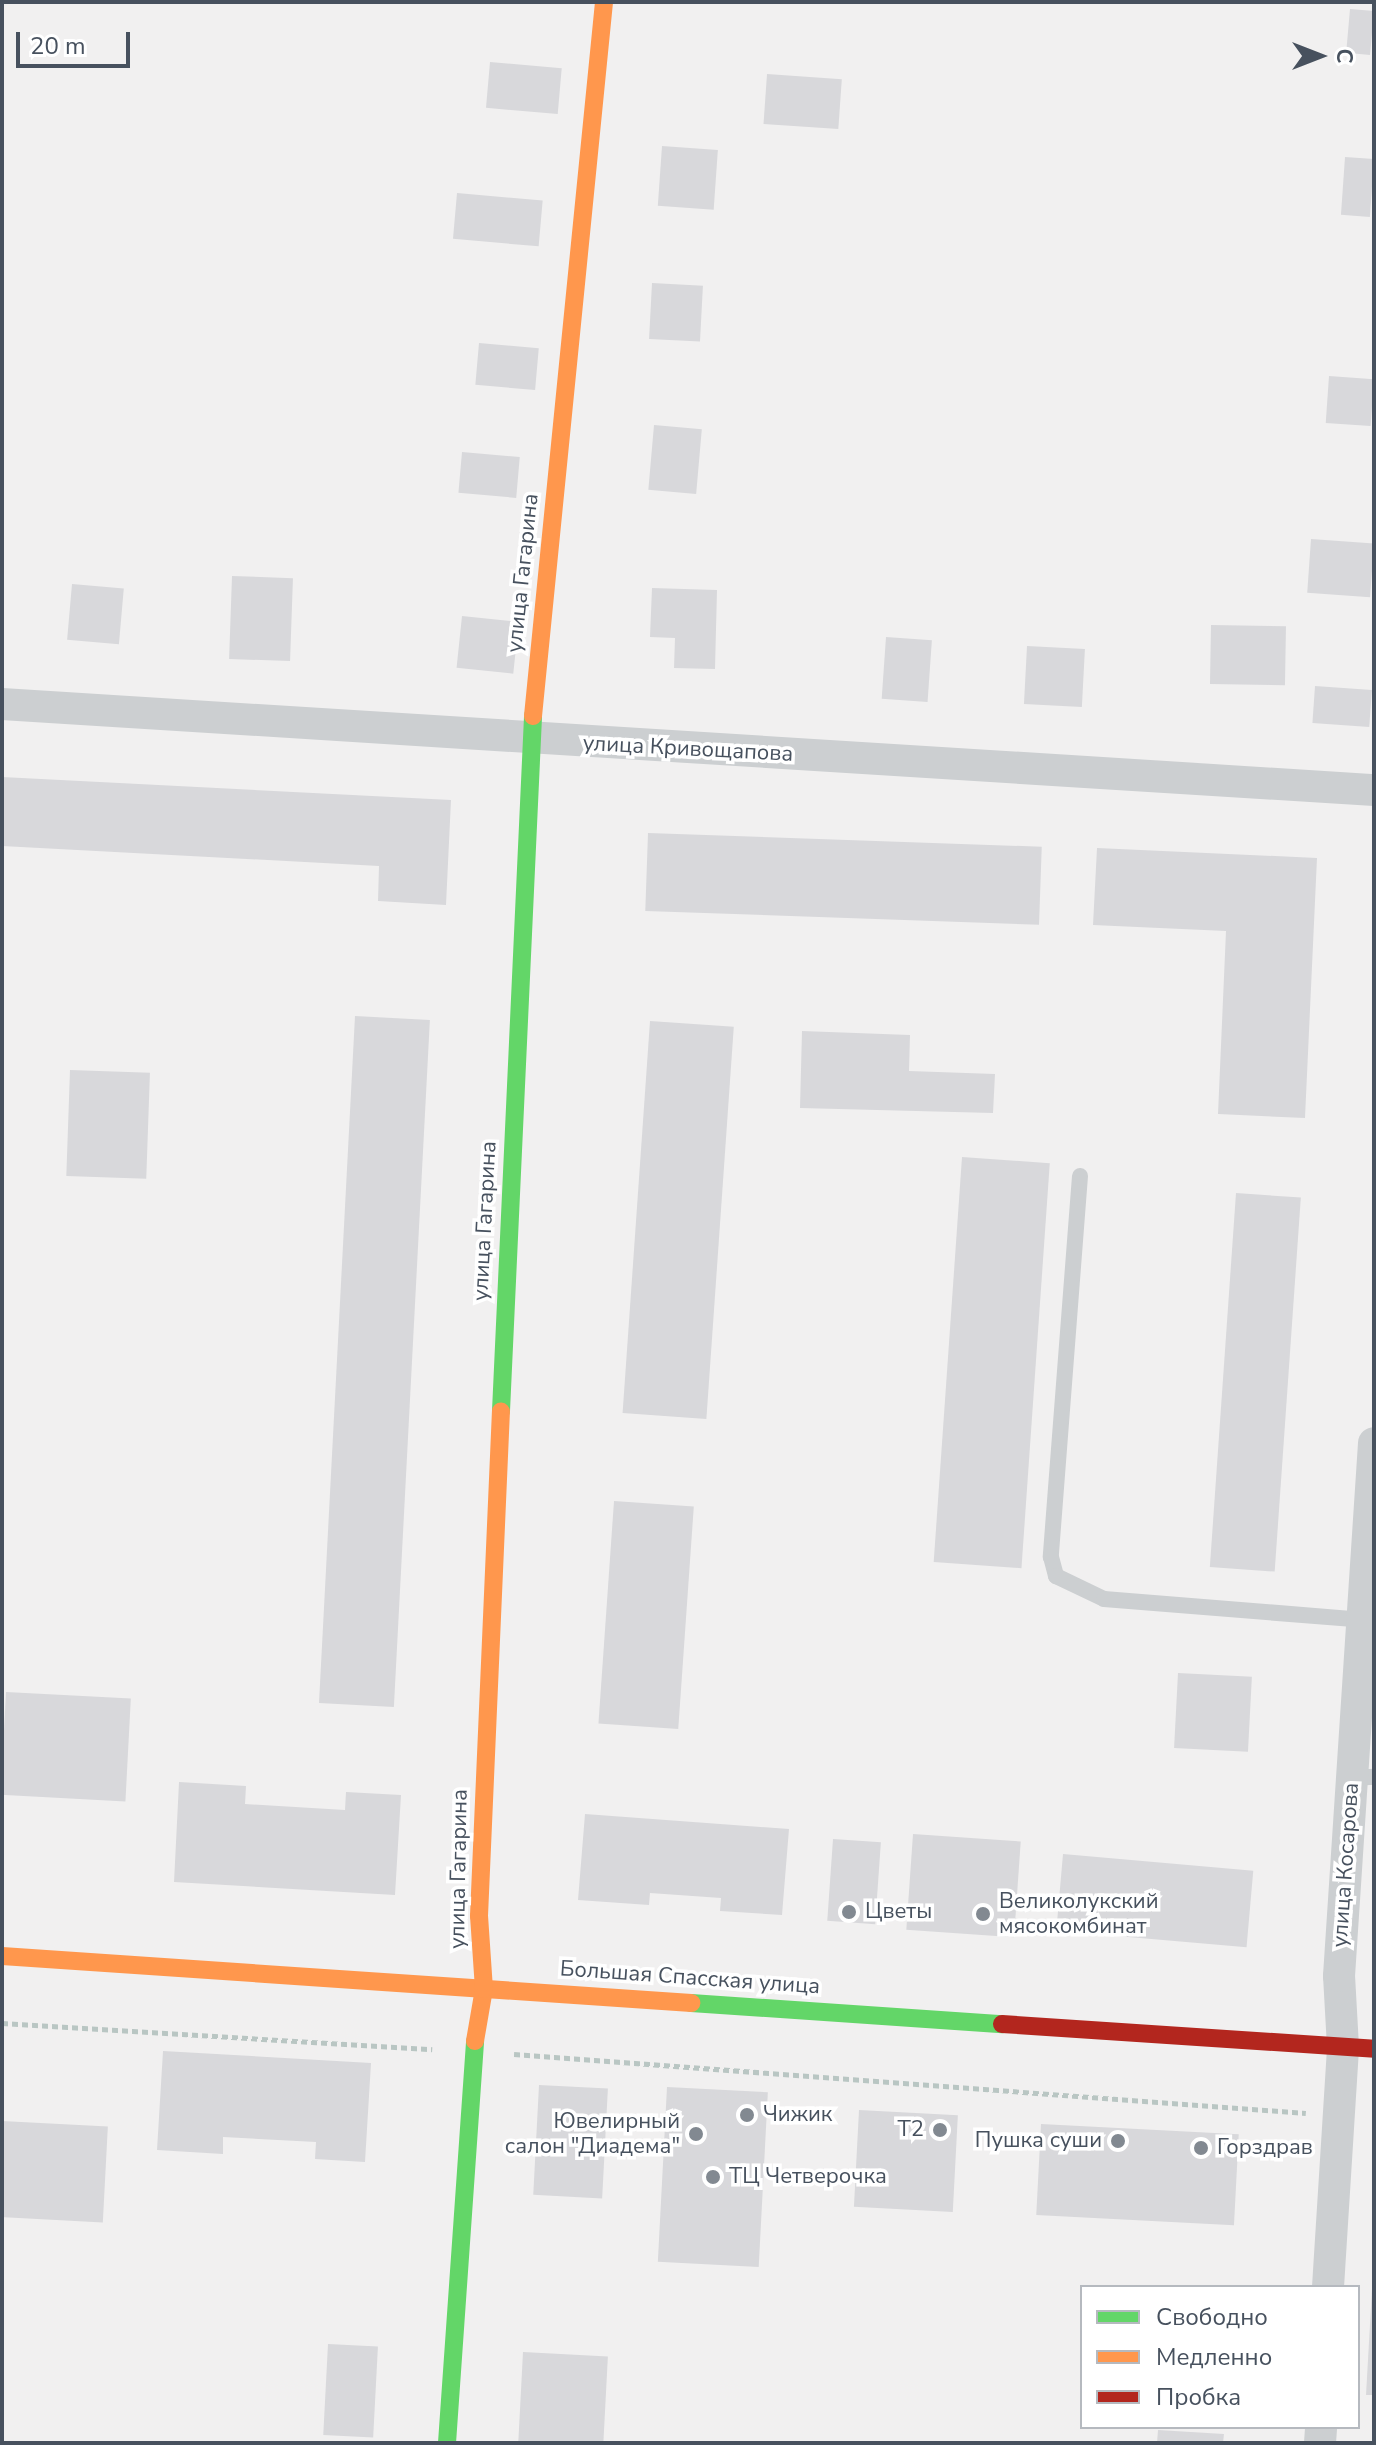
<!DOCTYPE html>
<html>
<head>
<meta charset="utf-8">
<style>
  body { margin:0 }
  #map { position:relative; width:1376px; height:2445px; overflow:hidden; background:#f1f0f0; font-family:"Nunito Sans",sans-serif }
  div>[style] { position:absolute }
  .building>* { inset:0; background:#d8d8db; transform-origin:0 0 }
  .path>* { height:5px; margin-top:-2.5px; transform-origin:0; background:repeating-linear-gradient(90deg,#b9c6c3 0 6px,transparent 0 10px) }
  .lane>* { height:16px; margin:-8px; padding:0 8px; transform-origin:8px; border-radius:8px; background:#cccfd1 }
  .street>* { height:32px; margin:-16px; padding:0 16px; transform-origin:16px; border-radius:16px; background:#cccfd1 }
  .fast>* { height:18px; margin:-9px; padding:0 9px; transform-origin:9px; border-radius:9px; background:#63d668 }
  .slow>* { height:18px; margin:-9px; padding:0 9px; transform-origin:9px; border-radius:9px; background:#ff974d }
  .jam>* { height:18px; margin:-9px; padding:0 9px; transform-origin:9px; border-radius:9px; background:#b3261e }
  .dots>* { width:22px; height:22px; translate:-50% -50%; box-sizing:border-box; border:4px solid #fff; border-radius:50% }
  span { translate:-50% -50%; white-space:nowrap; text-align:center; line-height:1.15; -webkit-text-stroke:7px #fff; paint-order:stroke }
  .street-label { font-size:22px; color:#47515e }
  .poi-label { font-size:22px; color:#47515e }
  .left { translate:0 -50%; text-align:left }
  .right { translate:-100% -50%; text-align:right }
  .frame { position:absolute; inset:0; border:4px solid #47515e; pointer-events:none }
  .legend { position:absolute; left:1080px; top:2285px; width:280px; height:144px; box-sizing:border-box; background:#fff; border:2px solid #b5b9bf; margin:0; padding:10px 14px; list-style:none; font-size:24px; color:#47515e }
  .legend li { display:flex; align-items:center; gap:16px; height:40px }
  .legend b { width:40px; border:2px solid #b5b9bf }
  .north { position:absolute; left:1280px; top:16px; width:80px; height:80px; -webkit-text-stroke:6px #fff; paint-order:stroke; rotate:90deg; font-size:22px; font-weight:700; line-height:32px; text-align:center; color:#47515e }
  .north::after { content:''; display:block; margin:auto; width:28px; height:36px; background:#47515e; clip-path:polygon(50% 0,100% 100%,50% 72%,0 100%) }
  .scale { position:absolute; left:16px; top:32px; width:114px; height:36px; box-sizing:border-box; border:4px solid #47515e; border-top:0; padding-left:10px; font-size:24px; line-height:28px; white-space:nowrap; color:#47515e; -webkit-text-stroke:6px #fff; paint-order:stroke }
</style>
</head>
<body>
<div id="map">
  <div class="building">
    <div style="left:1350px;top:9px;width:24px;height:44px;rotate:5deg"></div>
    <div style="left:490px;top:62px;width:72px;height:46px;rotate:5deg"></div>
    <div style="left:767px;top:74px;width:75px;height:50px;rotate:4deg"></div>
    <div style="left:662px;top:146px;width:56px;height:60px;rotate:4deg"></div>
    <div style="left:1345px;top:157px;width:29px;height:58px;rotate:4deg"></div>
    <div style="left:457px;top:193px;width:86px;height:46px;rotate:5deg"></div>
    <div style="left:652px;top:283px;width:51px;height:56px;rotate:3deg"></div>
    <div style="left:479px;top:343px;width:60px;height:42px;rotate:5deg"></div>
    <div style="left:1329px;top:376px;width:45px;height:47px;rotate:4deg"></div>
    <div style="left:654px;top:425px;width:48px;height:65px;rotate:5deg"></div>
    <div style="left:462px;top:452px;width:58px;height:41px;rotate:5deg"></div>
    <div style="left:1311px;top:539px;width:63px;height:54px;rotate:4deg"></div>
    <div style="left:232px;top:576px;width:61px;height:83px;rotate:2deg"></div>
    <div style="left:72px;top:584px;width:52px;height:56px;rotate:5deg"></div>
    <div style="clip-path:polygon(652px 588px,717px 590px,715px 669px,674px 668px,675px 638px,650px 637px)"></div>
    <div style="left:462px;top:616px;width:57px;height:52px;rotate:6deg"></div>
    <div style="left:1211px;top:625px;width:75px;height:59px;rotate:1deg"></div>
    <div style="left:886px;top:637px;width:46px;height:62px;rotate:4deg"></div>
    <div style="left:1027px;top:646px;width:58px;height:58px;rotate:3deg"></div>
    <div style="left:1315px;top:686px;width:57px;height:37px;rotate:4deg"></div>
    <div style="clip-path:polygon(2px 777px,451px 800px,446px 905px,378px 901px,379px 866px,2px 846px)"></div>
    <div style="left:648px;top:833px;width:394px;height:78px;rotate:2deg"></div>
    <div style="clip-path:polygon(1097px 848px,1317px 858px,1305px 1118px,1218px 1114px,1226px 931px,1093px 925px)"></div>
    <div style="left:355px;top:1016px;width:75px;height:688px;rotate:3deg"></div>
    <div style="left:650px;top:1021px;width:84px;height:393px;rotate:4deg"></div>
    <div style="clip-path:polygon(802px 1031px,910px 1035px,909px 1071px,995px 1074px,993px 1113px,800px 1108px)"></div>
    <div style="left:70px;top:1070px;width:80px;height:106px;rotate:2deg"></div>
    <div style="left:962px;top:1157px;width:88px;height:406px;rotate:4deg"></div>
    <div style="left:1236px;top:1193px;width:65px;height:375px;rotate:4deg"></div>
    <div style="left:614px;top:1501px;width:80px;height:223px;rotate:4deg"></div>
    <div style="left:1178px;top:1673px;width:74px;height:75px;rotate:3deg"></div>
    <div style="left:6px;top:1692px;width:125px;height:103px;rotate:3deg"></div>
    <div style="clip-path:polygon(179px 1782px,246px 1786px,245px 1804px,345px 1810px,346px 1792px,401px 1795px,395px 1895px,174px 1882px)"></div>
    <div style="clip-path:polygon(585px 1814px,789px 1829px,782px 1915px,720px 1911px,721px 1898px,650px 1893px,649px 1905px,578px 1900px)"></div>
    <div style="left:913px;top:1834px;width:108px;height:96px;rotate:4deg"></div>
    <div style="left:833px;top:1839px;width:48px;height:82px;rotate:4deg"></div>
    <div style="left:1063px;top:1854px;width:191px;height:77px;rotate:5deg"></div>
    <div style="clip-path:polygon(163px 2051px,371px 2063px,365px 2162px,315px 2159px,316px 2142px,223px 2137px,223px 2154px,157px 2150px)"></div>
    <div style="left:539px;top:2085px;width:69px;height:110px;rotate:3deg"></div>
    <div style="left:667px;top:2087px;width:101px;height:175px;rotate:3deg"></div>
    <div style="left:859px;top:2110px;width:99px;height:97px;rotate:3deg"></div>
    <div style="left:2px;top:2121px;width:106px;height:96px;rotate:3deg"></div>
    <div style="left:1041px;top:2124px;width:198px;height:91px;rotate:3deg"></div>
    <div style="clip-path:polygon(1372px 2289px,1374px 2289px,1374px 2395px,1366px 2395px)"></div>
    <div style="left:328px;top:2344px;width:50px;height:91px;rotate:3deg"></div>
    <div style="left:523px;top:2352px;width:85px;height:91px;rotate:3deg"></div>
    <div style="clip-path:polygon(1158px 2430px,1224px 2434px,1223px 2443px,1157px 2443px)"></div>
  </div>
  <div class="path">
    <div style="left:2px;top:2023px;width:431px;rotate:3.5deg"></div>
    <div style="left:514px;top:2054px;width:794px;rotate:4.26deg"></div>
  </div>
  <div class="lane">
    <div style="left:1080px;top:1176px;width:382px;rotate:94.4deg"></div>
    <div style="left:1051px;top:1557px;width:20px;rotate:75deg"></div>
    <div style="left:1056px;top:1576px;width:53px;rotate:25.6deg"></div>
    <div style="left:1104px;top:1599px;width:260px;rotate:4.6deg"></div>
    <div style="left:1352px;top:1778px;width:22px;rotate:-3deg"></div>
  </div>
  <div class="street">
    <div style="left:2px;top:704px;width:1375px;rotate:3.59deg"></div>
    <div style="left:1328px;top:2287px;width:240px;rotate:-86.4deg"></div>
    <div style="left:1343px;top:2047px;width:71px;rotate:-93.2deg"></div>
    <div style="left:1339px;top:1976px;width:534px;rotate:-86.24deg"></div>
    <div style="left:1320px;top:2443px;width:16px;rotate:-86deg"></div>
  </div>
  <div class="fast">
    <div style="left:501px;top:1411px;width:696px;rotate:-87.36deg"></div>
    <div style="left:691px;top:2003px;width:312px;rotate:3.9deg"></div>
    <div style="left:447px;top:2443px;width:403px;rotate:-86deg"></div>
  </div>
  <div class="slow">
    <div style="left:533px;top:716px;width:718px;rotate:-84.32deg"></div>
    <div style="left:2px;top:1956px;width:691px;rotate:3.9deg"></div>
    <div style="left:475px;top:2041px;width:53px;rotate:-80.2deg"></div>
    <div style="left:484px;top:1989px;width:73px;rotate:-93.9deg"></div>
    <div style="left:479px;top:1916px;width:505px;rotate:-87.51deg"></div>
  </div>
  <div class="jam">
    <div style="left:1002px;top:2024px;width:373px;rotate:3.8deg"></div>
  </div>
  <div class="dots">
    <div style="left:849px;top:1912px;background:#828991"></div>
    <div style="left:983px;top:1914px;background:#828991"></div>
    <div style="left:747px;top:2115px;background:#828991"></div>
    <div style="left:940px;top:2130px;background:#828991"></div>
    <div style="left:696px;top:2134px;background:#828991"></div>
    <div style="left:1118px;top:2141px;background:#828991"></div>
    <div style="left:1201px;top:2148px;background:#828991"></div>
    <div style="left:713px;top:2177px;background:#828991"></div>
  </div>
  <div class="street-label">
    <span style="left:523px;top:573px;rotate:-84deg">улица Гагарина</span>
    <span style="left:688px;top:749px;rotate:3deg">улица Кривощапова</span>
    <span style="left:485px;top:1221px;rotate:-87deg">улица Гагарина</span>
    <span style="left:1346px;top:1865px;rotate:-86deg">улица Косарова</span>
    <span style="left:459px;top:1869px;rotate:-89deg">улица Гагарина</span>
    <span style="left:690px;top:1978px;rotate:4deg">Большая Спасская улица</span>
  </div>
  <div class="poi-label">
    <span class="left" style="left:999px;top:1914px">Великолукский<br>мясокомбинат</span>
    <span class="left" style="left:865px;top:1912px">Цветы</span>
    <span class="left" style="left:763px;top:2115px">Чижик</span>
    <span class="right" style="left:680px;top:2134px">Ювелирный<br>салон "Диадема"</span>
    <span class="right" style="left:924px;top:2130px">T2</span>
    <span class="right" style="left:1102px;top:2141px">Пушка суши</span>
    <span class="left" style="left:1217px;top:2148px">Горздрав</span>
    <span class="left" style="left:729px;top:2177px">ТЦ Четверочка</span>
  </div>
  <div class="frame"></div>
  <ul class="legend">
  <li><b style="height:10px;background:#63d668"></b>Свободно</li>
  <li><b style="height:10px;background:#ff974d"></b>Медленно</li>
  <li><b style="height:10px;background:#b3261e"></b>Пробка</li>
  </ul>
  <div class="north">С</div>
  <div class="scale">20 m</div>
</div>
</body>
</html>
